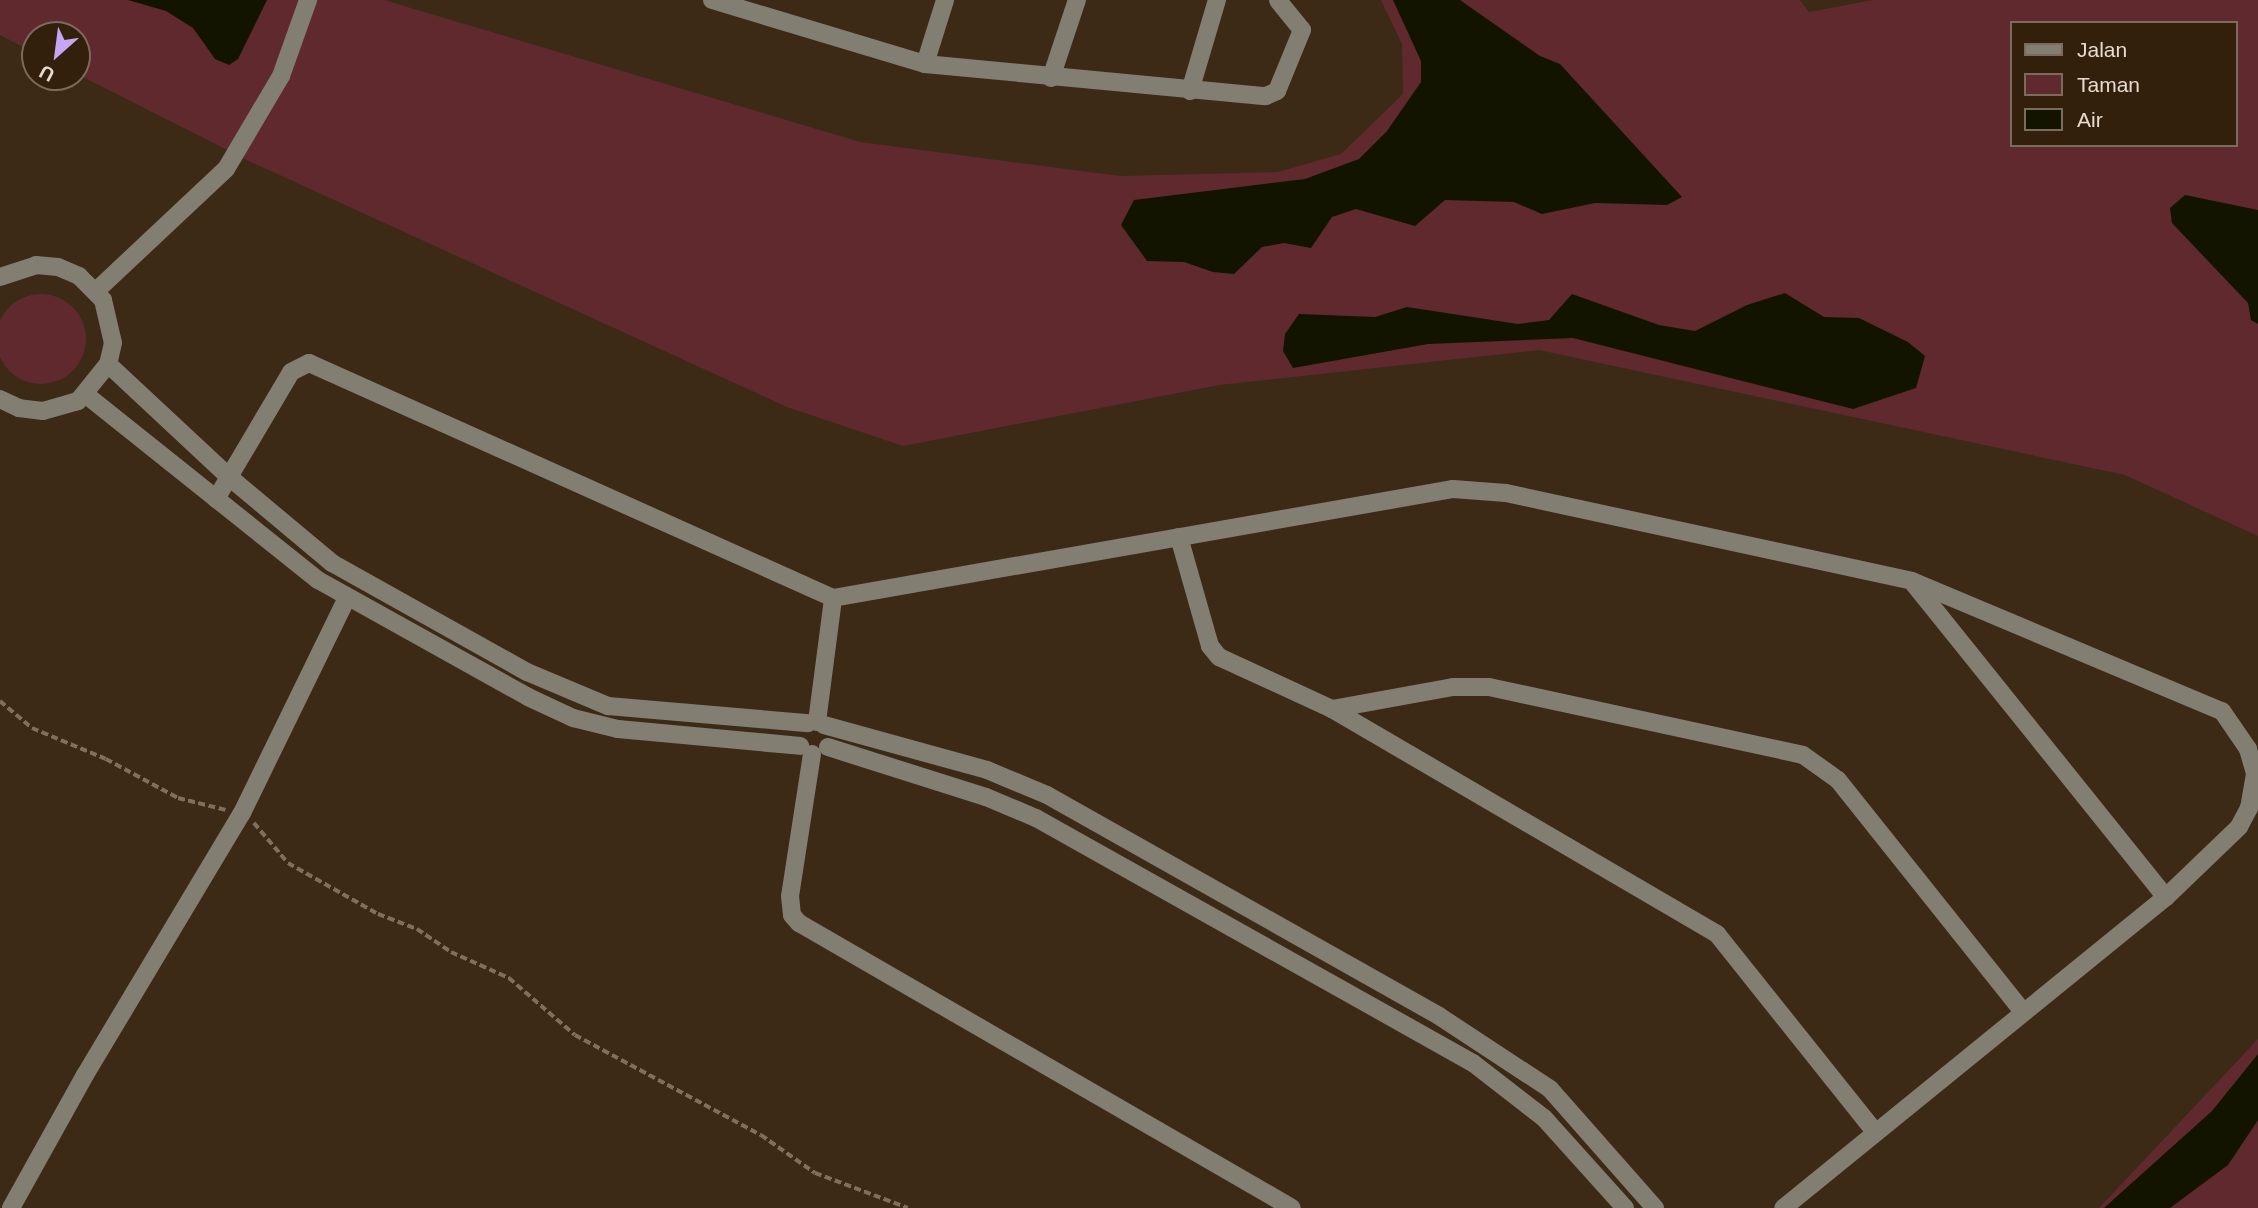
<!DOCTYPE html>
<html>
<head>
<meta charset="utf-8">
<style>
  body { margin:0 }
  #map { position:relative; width:2258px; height:1208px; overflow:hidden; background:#3c2a17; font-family:Arial,sans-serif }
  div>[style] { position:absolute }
  .green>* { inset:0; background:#5f292e }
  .round { border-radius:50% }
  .water>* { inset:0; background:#121400 }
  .path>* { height:3.5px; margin-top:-1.75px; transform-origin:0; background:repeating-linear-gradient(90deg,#7f6f5f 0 7px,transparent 0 10.5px) }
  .minor>* { height:18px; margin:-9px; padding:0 9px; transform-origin:9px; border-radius:9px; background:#827e72 }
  span { translate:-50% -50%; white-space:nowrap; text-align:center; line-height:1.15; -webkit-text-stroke:7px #32200d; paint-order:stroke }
  .legend { position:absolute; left:2010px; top:21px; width:228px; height:126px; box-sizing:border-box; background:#32200d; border:2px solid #7a6b5b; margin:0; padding:9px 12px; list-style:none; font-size:21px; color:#e7dbcf }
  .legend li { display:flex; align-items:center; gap:14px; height:35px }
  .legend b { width:35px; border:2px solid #7a6b5b }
  .north { position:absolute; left:21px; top:21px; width:70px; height:70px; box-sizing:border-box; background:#32200d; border:2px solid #7a6b5b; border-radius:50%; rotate:208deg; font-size:19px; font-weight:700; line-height:28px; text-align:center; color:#e7dbcf }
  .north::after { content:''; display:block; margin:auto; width:24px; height:32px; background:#c5a6f0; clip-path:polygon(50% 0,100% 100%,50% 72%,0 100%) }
</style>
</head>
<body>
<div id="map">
  <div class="green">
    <div style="clip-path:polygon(evenodd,0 0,384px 0,860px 142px,1120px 176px,1278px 172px,1341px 154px,1403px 94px,1402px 44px,1381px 0,1800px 0,1809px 12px,1873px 0,2258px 0,2258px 536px,2125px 475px,1539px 350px,1219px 385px,903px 446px,787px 407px,251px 162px,77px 74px,77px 35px,35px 35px,35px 53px,0 35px,0 0,2011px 23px,2235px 23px,2235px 145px,2011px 145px,2011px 23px)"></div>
    <div class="round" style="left:-4px;top:294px;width:90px;height:90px"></div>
    <div style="clip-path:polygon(2258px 1039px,2258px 1208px,2099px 1208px)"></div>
  </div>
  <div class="water">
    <div style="clip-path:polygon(128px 0,267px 0,238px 59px,229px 65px,215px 59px,193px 28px,166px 11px)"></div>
    <div style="clip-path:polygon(1393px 0,1460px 0,1540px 56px,1560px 64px,1682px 197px,1667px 205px,1595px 203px,1542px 214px,1514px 202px,1445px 200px,1415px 226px,1356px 209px,1332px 217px,1311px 248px,1284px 243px,1262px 247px,1234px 274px,1213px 272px,1184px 262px,1147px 261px,1121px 225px,1134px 200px,1305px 179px,1359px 159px,1387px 131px,1421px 82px,1421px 61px)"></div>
    <div style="clip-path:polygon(2185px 195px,2258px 210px,2258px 324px,2251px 320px,2248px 303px,2172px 223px,2170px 208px)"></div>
    <div style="clip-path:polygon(1785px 293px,1824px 317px,1859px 318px,1908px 342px,1925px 356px,1916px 388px,1853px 409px,1573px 338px,1428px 344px,1293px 368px,1283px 351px,1285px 334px,1299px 314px,1375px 317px,1407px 307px,1518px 324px,1549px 320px,1572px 294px,1659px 325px,1695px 331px,1747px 305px)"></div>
    <div style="clip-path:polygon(2258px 1054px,2258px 1120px,2228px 1165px,2170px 1208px,2104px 1208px,2212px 1111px)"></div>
  </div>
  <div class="path">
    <div style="left:0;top:701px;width:42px;rotate:40.2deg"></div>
    <div style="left:32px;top:728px;width:80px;rotate:22.7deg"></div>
    <div style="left:106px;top:759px;width:82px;rotate:28.4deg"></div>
    <div style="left:178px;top:798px;width:49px;rotate:14deg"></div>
    <div style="left:254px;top:823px;width:52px;rotate:49.6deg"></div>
    <div style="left:288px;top:863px;width:103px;rotate:29.5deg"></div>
    <div style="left:378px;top:914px;width:42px;rotate:21deg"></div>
    <div style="left:417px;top:929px;width:41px;rotate:34.1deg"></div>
    <div style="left:451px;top:952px;width:64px;rotate:24.1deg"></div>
    <div style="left:509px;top:978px;width:87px;rotate:40.8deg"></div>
    <div style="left:575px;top:1035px;width:211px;rotate:28.3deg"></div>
    <div style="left:761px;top:1135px;width:66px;rotate:35.1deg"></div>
    <div style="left:815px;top:1173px;width:99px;rotate:20.6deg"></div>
  </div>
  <div class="minor">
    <div style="left:712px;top:0;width:222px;rotate:16.7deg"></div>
    <div style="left:925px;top:64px;width:342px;rotate:5.4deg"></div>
    <div style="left:1266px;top:96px;width:12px;rotate:-24deg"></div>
    <div style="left:1277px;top:91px;width:66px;rotate:-67.7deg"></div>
    <div style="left:1302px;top:30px;width:38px;rotate:-129deg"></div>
    <div style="left:925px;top:64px;width:67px;rotate:-72.6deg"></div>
    <div style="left:1051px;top:78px;width:82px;rotate:-71.6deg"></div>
    <div style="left:1190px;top:91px;width:95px;rotate:-73.5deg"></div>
    <div style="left:0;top:277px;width:38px;rotate:-18deg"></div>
    <div style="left:36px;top:265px;width:22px;rotate:5deg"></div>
    <div style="left:58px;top:267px;width:23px;rotate:23deg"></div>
    <div style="left:79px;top:276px;width:34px;rotate:45deg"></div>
    <div style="left:103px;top:300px;width:44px;rotate:76.9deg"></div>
    <div style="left:113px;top:343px;width:22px;rotate:103deg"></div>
    <div style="left:108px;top:364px;width:48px;rotate:129deg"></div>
    <div style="left:78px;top:401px;width:36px;rotate:164deg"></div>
    <div style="left:43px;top:411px;width:24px;rotate:-173deg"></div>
    <div style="left:19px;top:408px;width:21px;rotate:-155deg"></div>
    <div style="left:96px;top:291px;width:178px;rotate:-43.2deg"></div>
    <div style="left:226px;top:169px;width:108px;rotate:-59.4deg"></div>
    <div style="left:281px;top:76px;width:81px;rotate:-70.4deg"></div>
    <div style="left:108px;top:364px;width:164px;rotate:43deg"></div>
    <div style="left:228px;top:476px;width:136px;rotate:39.9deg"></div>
    <div style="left:332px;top:563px;width:223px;rotate:29.2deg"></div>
    <div style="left:527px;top:672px;width:88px;rotate:22.8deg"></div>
    <div style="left:608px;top:706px;width:201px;rotate:4.9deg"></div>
    <div style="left:85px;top:394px;width:298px;rotate:38.6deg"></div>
    <div style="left:318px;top:580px;width:240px;rotate:29.1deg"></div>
    <div style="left:528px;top:697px;width:50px;rotate:25deg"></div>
    <div style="left:573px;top:718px;width:46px;rotate:13.7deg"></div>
    <div style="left:618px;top:729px;width:183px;rotate:5.3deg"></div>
    <div style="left:216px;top:499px;width:147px;rotate:-59.4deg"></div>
    <div style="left:291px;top:372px;width:20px;rotate:-27deg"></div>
    <div style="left:309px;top:363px;width:574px;rotate:24.15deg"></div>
    <div style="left:833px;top:598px;width:630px;rotate:-9.97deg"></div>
    <div style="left:1453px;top:489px;width:53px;rotate:4.3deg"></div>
    <div style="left:1506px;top:493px;width:415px;rotate:12.2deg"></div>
    <div style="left:1912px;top:581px;width:336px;rotate:22.8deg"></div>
    <div style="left:2222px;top:711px;width:46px;rotate:55.6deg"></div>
    <div style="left:2248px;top:749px;width:26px;rotate:74deg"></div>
    <div style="left:2255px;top:774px;width:35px;rotate:100deg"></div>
    <div style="left:2249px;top:808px;width:21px;rotate:118deg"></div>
    <div style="left:2239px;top:827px;width:101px;rotate:136.2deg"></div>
    <div style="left:2166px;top:897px;width:493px;rotate:140.9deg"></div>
    <div style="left:1179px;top:537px;width:113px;rotate:74.1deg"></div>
    <div style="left:1210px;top:646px;width:14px;rotate:51deg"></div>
    <div style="left:1219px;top:657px;width:124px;rotate:24.7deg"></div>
    <div style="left:1332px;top:709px;width:446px;rotate:30.3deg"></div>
    <div style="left:1717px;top:934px;width:253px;rotate:51.4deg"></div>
    <div style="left:1914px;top:584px;width:402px;rotate:51.2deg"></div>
    <div style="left:1332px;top:709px;width:123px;rotate:-10.3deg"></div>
    <div style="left:1453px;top:687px;width:36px"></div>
    <div style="left:1489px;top:687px;width:321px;rotate:12.2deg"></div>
    <div style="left:1803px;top:755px;width:43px;rotate:35.5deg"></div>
    <div style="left:1838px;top:780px;width:297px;rotate:51.4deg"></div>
    <div style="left:817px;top:722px;width:125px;rotate:-82.6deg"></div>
    <div style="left:824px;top:725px;width:169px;rotate:15.4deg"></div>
    <div style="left:987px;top:770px;width:65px;rotate:22.6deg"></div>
    <div style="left:1047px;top:795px;width:450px;rotate:29.4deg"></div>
    <div style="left:1439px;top:1016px;width:133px;rotate:33.3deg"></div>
    <div style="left:1550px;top:1089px;width:159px;rotate:48.6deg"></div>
    <div style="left:828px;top:747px;width:166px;rotate:17.6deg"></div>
    <div style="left:986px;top:797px;width:54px;rotate:22.8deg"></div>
    <div style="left:1036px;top:818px;width:501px;rotate:29.28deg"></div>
    <div style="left:1473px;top:1063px;width:90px;rotate:37.8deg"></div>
    <div style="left:1544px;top:1118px;width:121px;rotate:48deg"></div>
    <div style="left:812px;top:754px;width:144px;rotate:98.8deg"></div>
    <div style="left:790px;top:896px;width:19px;rotate:84deg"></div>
    <div style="left:792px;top:915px;width:11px;rotate:49deg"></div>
    <div style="left:799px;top:923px;width:569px;rotate:30.03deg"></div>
    <div style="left:11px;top:1208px;width:152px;rotate:-60.9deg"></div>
    <div style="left:85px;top:1075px;width:305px;rotate:-59.1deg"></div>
    <div style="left:242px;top:813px;width:239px;rotate:-64deg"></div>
  </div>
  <ul class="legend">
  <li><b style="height:9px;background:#827e72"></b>Jalan</li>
  <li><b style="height:19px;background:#5f292e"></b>Taman</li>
  <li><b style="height:19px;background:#121400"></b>Air</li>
  </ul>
  <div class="north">U</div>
</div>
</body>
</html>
